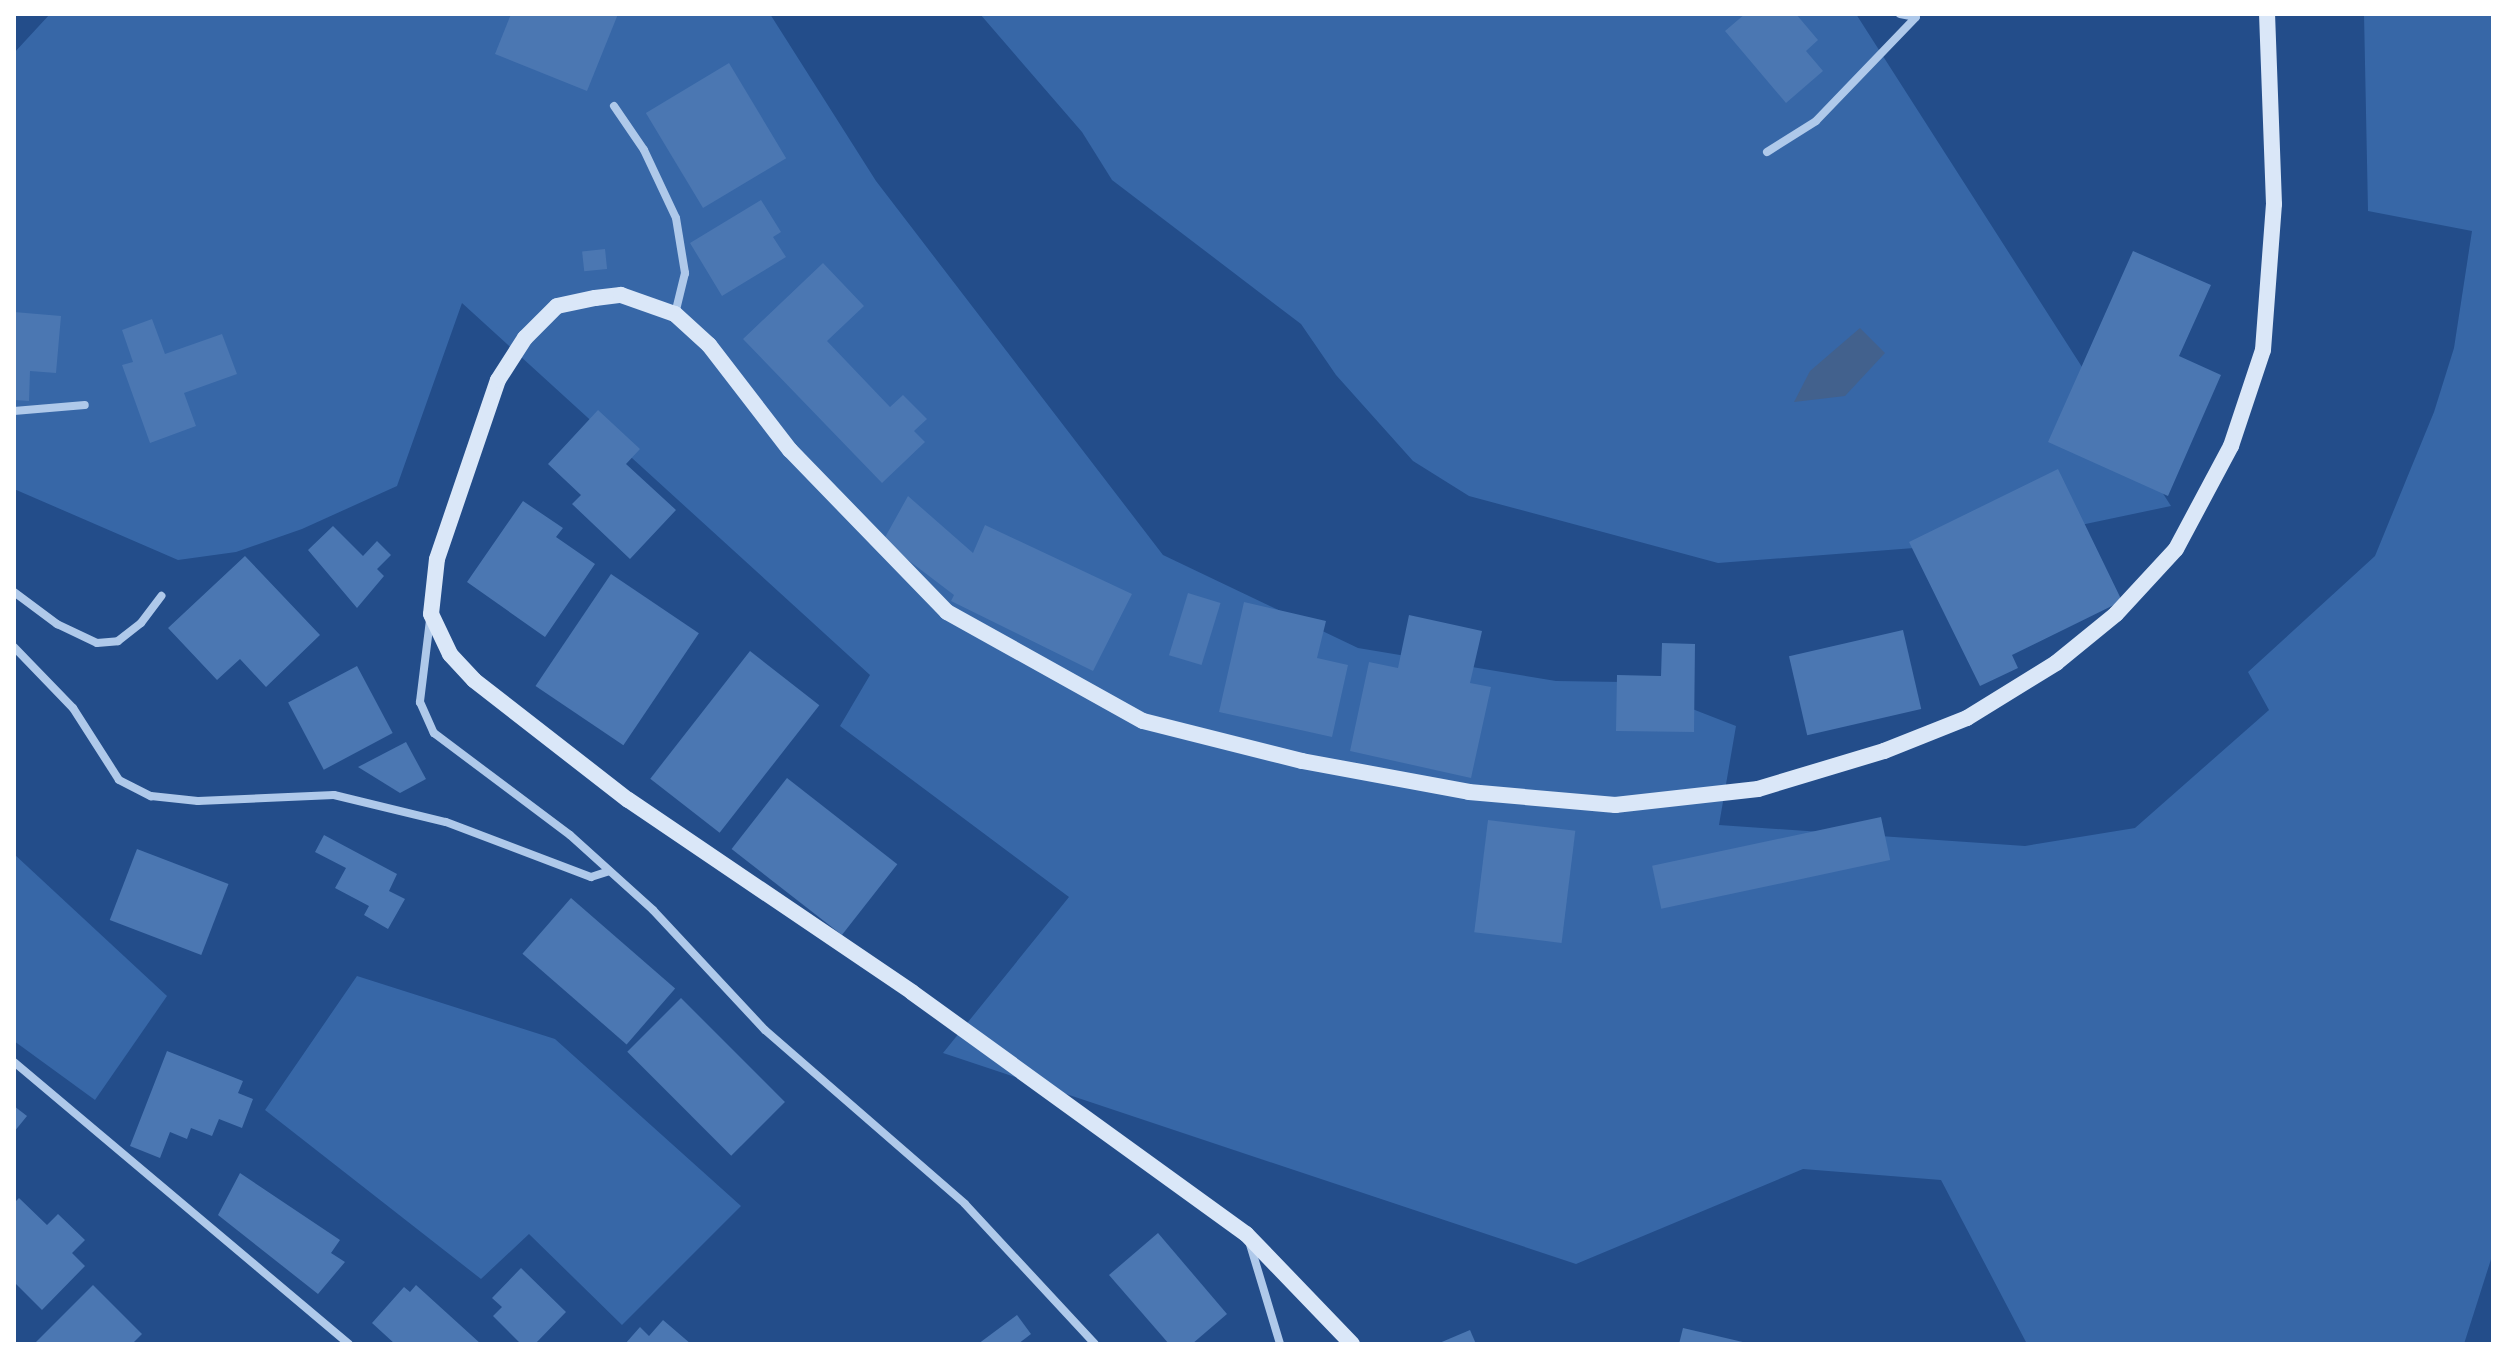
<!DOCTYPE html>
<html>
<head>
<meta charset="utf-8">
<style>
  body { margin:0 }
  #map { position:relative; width:2507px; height:1358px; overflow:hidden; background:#234d8a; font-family:"Space Grotesk",sans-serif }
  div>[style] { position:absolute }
  .green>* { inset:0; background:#3767a7 }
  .water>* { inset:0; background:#42618d }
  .building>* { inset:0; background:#4b77b2; transform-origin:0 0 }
  .street>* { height:8px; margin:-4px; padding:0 4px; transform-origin:4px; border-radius:4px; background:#afc9ea }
  .secondary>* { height:16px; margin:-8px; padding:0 8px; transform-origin:8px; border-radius:8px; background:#dae7f8 }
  span { translate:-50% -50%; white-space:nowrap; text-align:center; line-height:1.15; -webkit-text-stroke:7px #234d8a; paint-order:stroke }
  .frame { position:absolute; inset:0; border:16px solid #fff; pointer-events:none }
</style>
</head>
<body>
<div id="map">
  <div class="green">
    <div style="clip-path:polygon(50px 14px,770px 14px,876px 181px,1163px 555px,1358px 648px,1556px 681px,1623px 682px,1736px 726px,1719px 825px,2025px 846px,2135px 828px,2269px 710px,2248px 672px,2375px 556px,2434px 412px,2454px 348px,2472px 231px,2368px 211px,2364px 14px,2493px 14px,2493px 1253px,2464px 1344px,2027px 1344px,1941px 1180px,1803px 1169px,1576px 1264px,943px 1053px,1069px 897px,840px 726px,870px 675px,462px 303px,397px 486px,302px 529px,236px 552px,178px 560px,14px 489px,14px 53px)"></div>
    <div style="clip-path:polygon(980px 14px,1856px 14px,2171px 506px,2005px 541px,1718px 563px,1469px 496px,1413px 461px,1336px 375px,1301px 324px,1112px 180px,1082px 132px)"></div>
    <div style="clip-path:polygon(14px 854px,167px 996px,95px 1100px,14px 1041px)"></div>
    <div style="clip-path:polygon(357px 976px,555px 1039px,741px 1206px,622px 1325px,529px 1234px,481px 1279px,265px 1110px)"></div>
  </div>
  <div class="water">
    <div style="clip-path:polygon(1860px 328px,1885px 353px,1845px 396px,1794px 402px,1810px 371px)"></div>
  </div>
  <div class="building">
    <div style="clip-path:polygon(511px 14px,618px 14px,587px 91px,495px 54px)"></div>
    <div style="clip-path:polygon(1745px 14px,1796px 14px,1818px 40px,1806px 51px,1823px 71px,1786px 103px,1725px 31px)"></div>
    <div style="left:729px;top:63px;width:111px;height:97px;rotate:59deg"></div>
    <div style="clip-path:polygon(761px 200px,781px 232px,773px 237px,786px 257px,722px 296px,690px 243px)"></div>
    <div style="left:605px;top:249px;width:20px;height:23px;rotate:84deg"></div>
    <div style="clip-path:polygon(2133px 251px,2211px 285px,2179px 356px,2221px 375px,2168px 496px,2048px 442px)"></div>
    <div style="clip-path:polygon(823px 263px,864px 306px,827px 341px,890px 407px,903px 395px,927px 419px,914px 431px,925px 442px,882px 483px,743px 339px)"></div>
    <div style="clip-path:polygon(14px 312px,61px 316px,56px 373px,30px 371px,29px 401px,14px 400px)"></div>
    <div style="clip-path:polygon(152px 319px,165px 354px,222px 334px,237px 374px,184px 393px,196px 426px,150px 443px,122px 365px,133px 362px,122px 330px)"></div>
    <div style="clip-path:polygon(598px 410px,640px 449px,626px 464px,676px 510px,630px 559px,572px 504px,581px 495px,548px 464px)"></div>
    <div style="clip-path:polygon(2058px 469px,2122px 601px,2012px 655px,2018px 668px,1980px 686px,1909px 542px)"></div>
    <div style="clip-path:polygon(908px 496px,973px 553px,985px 525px,1132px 594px,1093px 671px,951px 601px,954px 595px,883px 541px)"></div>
    <div style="clip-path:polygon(523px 501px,563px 528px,556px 537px,595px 564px,545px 637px,467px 582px)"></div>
    <div style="clip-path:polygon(333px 526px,363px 556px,377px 541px,391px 555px,377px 569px,384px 576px,357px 608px,308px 550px)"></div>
    <div style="clip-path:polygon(245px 556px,320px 635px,266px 687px,240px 659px,217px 680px,168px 628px)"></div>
    <div style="left:611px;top:574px;width:106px;height:135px;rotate:34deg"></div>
    <div style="left:1188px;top:593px;width:34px;height:65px;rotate:17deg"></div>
    <div style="clip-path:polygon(1244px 602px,1326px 621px,1317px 658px,1348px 665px,1332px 737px,1219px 712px)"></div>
    <div style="clip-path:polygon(1409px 615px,1482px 631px,1470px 683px,1491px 687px,1471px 778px,1350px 751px,1369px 662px,1398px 668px)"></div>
    <div style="left:1903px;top:630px;width:81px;height:117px;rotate:77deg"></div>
    <div style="clip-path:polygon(1662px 643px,1695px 644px,1694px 732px,1616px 731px,1617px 675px,1661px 676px)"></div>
    <div style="left:750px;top:651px;width:88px;height:162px;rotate:38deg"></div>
    <div style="left:357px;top:666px;width:76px;height:78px;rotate:62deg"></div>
    <div style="clip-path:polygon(406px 742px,426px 779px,400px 793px,358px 767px)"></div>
    <div style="left:787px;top:778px;width:140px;height:90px;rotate:38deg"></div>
    <div style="left:1881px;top:817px;width:44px;height:234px;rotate:78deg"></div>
    <div style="left:1488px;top:820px;width:88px;height:113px;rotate:7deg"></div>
    <div style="clip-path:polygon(324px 835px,397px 874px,389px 891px,405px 899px,388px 929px,364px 915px,369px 906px,335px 888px,346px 868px,315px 852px)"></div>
    <div style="left:137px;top:849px;width:98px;height:76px;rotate:21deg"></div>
    <div style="left:571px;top:898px;width:138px;height:74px;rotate:41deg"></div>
    <div style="left:681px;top:998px;width:147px;height:76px;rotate:45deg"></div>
    <div style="clip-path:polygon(167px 1051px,243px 1081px,238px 1093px,253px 1099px,242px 1128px,219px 1119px,212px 1136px,191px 1128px,187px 1139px,170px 1132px,160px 1158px,130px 1146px)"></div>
    <div style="clip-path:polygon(14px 1106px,27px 1116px,14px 1132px)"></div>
    <div style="clip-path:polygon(240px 1173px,340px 1240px,331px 1253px,345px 1262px,318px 1294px,218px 1215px)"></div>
    <div style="clip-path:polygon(19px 1198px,47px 1225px,58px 1214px,85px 1240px,72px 1253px,85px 1266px,42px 1310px,14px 1282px,14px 1203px)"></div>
    <div style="clip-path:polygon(1158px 1233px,1227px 1314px,1192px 1344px,1169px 1344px,1109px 1275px)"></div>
    <div style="clip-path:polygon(521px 1268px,566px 1312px,535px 1344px,521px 1344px,493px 1316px,502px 1307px,492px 1298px)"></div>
    <div style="clip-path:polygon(93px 1285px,142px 1334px,132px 1344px,34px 1344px)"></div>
    <div style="clip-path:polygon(416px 1285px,481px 1344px,395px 1344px,372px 1323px,404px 1287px,410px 1292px)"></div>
    <div style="clip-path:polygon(1017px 1315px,1031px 1334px,1018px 1344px,978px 1344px)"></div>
    <div style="clip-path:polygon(663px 1320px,691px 1344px,625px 1344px,640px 1327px,649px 1336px)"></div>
    <div style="clip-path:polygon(1683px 1328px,1747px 1343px,1747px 1344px,1679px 1344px)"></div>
    <div style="clip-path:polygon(1470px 1330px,1476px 1344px,1437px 1344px)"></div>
  </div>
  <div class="street">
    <div style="left:1900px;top:14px;width:16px;rotate:11deg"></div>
    <div style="left:614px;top:106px;width:53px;rotate:55.7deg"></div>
    <div style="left:644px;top:150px;width:75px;rotate:64.8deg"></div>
    <div style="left:676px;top:218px;width:56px;rotate:80.7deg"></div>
    <div style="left:685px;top:273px;width:42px;rotate:103.7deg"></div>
    <div style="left:1767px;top:152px;width:58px;rotate:-32.3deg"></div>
    <div style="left:1816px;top:121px;width:144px;rotate:-46.1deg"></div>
    <div style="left:14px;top:411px;width:71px;rotate:-4.8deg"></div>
    <div style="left:14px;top:592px;width:54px;rotate:36.7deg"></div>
    <div style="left:57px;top:624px;width:44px;rotate:25.4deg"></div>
    <div style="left:97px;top:643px;width:21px;rotate:-5deg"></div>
    <div style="left:118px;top:641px;width:29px;rotate:-38deg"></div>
    <div style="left:141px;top:623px;width:34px;rotate:-53deg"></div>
    <div style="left:430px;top:620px;width:83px;rotate:97deg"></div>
    <div style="left:420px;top:702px;width:34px;rotate:66deg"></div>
    <div style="left:434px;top:733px;width:170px;rotate:36.9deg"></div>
    <div style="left:570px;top:835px;width:112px;rotate:42.1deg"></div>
    <div style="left:653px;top:910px;width:164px;rotate:47deg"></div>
    <div style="left:765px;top:1030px;width:265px;rotate:41deg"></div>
    <div style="left:965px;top:1204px;width:191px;rotate:47.1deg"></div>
    <div style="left:14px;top:647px;width:85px;rotate:46deg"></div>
    <div style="left:73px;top:708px;width:85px;rotate:57.4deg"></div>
    <div style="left:119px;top:780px;width:36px;rotate:27deg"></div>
    <div style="left:151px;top:796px;width:47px;rotate:6.1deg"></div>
    <div style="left:198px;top:801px;width:136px;rotate:-2.5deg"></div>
    <div style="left:334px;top:795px;width:115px;rotate:13.6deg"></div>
    <div style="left:446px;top:822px;width:155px;rotate:20.8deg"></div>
    <div style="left:591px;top:877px;width:19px;rotate:-18deg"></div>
    <div style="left:14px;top:1062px;width:438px;rotate:40.1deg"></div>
    <div style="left:1249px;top:1241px;width:108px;rotate:73.2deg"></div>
  </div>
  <div class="secondary">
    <div style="left:1352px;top:1344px;width:153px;rotate:-133.9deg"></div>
    <div style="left:1246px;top:1234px;width:412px;rotate:-144.1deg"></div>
    <div style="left:912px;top:992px;width:343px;rotate:-145.9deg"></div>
    <div style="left:628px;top:800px;width:195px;rotate:-142.1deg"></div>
    <div style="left:474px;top:680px;width:35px;rotate:-133deg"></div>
    <div style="left:450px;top:654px;width:44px;rotate:-115.4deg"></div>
    <div style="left:431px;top:614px;width:55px;rotate:-83.8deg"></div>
    <div style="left:437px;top:559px;width:189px;rotate:-71.2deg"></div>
    <div style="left:498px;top:380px;width:50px;rotate:-57.3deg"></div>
    <div style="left:525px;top:338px;width:45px;rotate:-45deg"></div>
    <div style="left:557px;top:306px;width:39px;rotate:-12deg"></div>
    <div style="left:595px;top:298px;width:26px;rotate:-7deg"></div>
    <div style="left:621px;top:295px;width:57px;rotate:19.4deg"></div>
    <div style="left:675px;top:314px;width:46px;rotate:42.4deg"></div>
    <div style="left:709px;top:345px;width:133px;rotate:52.4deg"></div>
    <div style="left:790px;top:450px;width:226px;rotate:45.9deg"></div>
    <div style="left:947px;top:612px;width:224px;rotate:29.1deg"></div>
    <div style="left:1143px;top:721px;width:164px;rotate:14.1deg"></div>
    <div style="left:1302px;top:761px;width:170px;rotate:10.5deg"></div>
    <div style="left:1469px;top:792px;width:147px;rotate:5.1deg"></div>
    <div style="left:1615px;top:805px;width:144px;rotate:-6.4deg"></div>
    <div style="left:1758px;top:789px;width:132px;rotate:-16.8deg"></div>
    <div style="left:1884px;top:751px;width:89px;rotate:-21.7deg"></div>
    <div style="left:1967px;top:718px;width:105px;rotate:-31.7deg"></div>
    <div style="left:2056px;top:663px;width:77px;rotate:-39.2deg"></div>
    <div style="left:2116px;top:614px;width:88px;rotate:-47.3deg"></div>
    <div style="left:2176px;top:549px;width:117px;rotate:-61.9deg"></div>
    <div style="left:2231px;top:446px;width:101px;rotate:-71.6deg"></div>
    <div style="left:2263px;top:350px;width:146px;rotate:-85.7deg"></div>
    <div style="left:2274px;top:204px;width:190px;rotate:-92.1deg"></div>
  </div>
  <div class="frame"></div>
</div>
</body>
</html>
